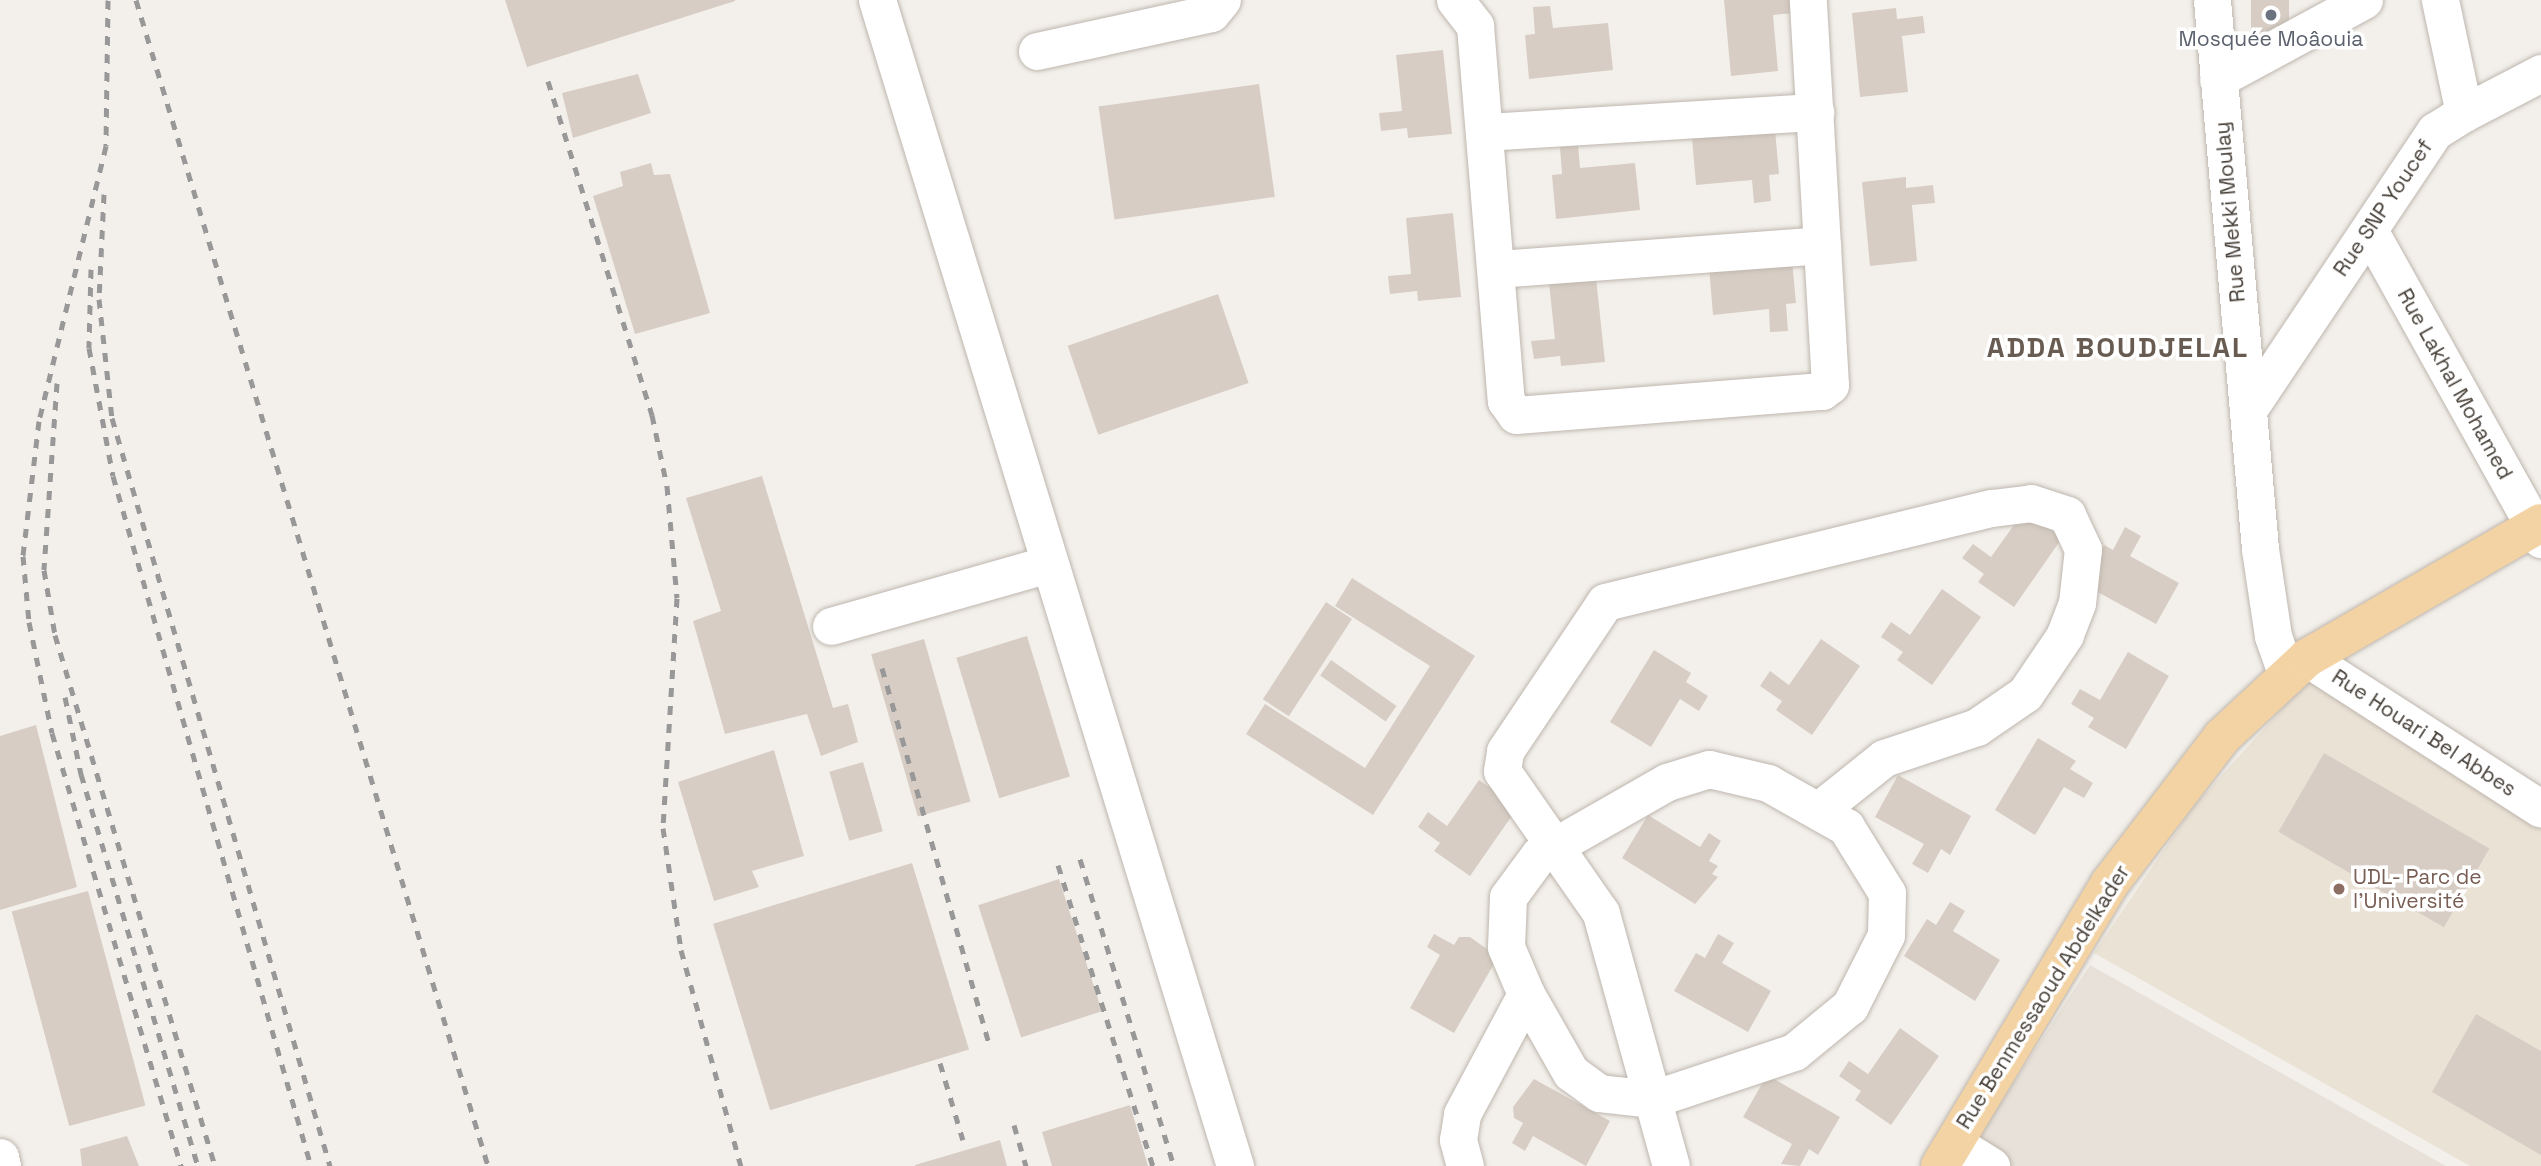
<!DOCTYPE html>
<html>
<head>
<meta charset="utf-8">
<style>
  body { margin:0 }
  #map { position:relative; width:2541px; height:1166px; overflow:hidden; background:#f3f0eb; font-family:"Space Grotesk",sans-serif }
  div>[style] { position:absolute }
  .residential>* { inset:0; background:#e7e1d9 }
  .education>* { inset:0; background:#ebe2d6 }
  .building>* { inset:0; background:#d7cdc4; transform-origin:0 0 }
  .roads { filter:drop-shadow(0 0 2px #beb6ae) drop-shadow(0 0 2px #beb6ae) }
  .minor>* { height:37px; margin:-18.5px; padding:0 18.5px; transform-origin:18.5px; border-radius:18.5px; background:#fff }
  .major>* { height:38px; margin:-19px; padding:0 19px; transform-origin:19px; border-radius:19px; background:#f3d3a4 }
  .rail>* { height:5px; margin-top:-2.5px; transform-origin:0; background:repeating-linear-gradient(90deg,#989898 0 9px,transparent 0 18px) }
  .dots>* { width:19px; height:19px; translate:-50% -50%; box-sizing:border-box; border:4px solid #fff; border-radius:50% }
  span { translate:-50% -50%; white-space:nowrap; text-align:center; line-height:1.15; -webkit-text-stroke:7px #fff; paint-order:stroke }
  .worship-label { font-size:21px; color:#5b616d }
  .street-label { font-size:21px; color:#474039 }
  .education-label { font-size:21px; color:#785e54 }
  .left { translate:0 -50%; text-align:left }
  .district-label { font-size:28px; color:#685c52; font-weight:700; letter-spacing:2px }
</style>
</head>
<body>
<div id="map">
  <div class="residential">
    <div style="clip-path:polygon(2090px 965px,2446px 1166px,2010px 1166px,1974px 1144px)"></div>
  </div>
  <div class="education">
    <div style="clip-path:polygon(2309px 679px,2541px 824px,2541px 1166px,2470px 1166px,2094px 953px,2193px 807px)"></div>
  </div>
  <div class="building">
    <div style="clip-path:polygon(505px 0,735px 0,735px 1px,527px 67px)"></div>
    <div style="clip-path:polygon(1724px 0,1794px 0,1795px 13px,1773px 15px,1778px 71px,1731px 76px)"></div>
    <div style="left:2251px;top:0;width:38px;height:32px"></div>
    <div style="clip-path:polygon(1550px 6px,1553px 28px,1608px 23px,1613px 70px,1529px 79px,1525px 35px,1535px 34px,1533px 7px)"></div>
    <div style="clip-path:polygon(1896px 8px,1897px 19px,1923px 16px,1925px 33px,1902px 36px,1908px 92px,1860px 97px,1852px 13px)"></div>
    <div style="clip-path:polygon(1443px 50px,1452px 134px,1408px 138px,1407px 128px,1381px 131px,1379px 113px,1402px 111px,1396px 55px)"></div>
    <div style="clip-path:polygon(638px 74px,651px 113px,573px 138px,562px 93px)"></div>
    <div style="left:1259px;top:84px;width:114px;height:162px;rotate:82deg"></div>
    <div style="clip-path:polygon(1775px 130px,1779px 174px,1769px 175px,1771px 201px,1754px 203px,1752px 180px,1696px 185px,1692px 138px)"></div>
    <div style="clip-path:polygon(1578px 146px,1580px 168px,1635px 163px,1640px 210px,1556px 219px,1552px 175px,1562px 174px,1560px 147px)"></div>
    <div style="clip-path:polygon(651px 163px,654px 175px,670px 174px,710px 313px,635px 334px,593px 196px,623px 186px,620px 172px)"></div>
    <div style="clip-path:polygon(1906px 177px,1906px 188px,1933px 185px,1935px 203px,1912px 205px,1917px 261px,1870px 266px,1862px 182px)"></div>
    <div style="clip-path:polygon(1453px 213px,1461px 297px,1418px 301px,1417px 291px,1390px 294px,1388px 276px,1411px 274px,1406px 218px)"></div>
    <div style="clip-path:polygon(1792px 260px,1796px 303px,1786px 304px,1788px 331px,1770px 332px,1769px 309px,1713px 315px,1709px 267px)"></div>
    <div style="clip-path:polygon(1596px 278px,1605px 362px,1561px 366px,1560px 356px,1534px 359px,1531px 341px,1555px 339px,1549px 283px)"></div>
    <div style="left:1218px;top:294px;width:94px;height:159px;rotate:71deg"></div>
    <div style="clip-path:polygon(762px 476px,833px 708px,848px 704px,858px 742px,821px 756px,807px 714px,725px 734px,693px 621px,721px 611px,686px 498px)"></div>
    <div style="clip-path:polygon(2024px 511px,2062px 538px,2014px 607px,1978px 582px,1984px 574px,1962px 558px,1973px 544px,1991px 557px)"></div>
    <div style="clip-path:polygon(2125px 527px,2141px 536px,2130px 556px,2179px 583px,2156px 624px,2083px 584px,2104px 545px,2113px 550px)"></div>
    <div style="clip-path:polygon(1352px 578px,1475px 656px,1373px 815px,1246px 734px,1265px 704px,1365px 768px,1430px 666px,1335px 606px)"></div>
    <div style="clip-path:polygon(1942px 589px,1981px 617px,1932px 685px,1897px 660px,1903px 652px,1881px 637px,1891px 622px,1910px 635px)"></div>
    <div style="left:1326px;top:602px;width:31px;height:116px;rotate:33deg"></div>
    <div style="left:1027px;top:636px;width:147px;height:74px;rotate:73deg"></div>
    <div style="left:924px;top:639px;width:169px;height:55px;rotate:74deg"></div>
    <div style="clip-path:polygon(1821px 639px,1860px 666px,1812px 735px,1776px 710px,1782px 701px,1760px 686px,1770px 671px,1789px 685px)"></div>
    <div style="clip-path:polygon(1654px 650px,1691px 673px,1686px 682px,1708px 696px,1699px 711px,1680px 699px,1651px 747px,1610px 722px)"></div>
    <div style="clip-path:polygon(2128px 652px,2169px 676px,2126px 749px,2088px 727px,2094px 718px,2071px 704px,2080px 689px,2100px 700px)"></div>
    <div style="left:1331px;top:660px;width:80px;height:19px;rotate:35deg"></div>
    <div style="clip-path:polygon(36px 725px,77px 887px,0 910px,0 736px)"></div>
    <div style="clip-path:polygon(2038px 738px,2076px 761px,2070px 769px,2093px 783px,2084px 798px,2064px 787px,2035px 835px,1995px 810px)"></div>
    <div style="clip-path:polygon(774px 750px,804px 856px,752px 871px,759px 887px,714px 901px,678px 782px)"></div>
    <div style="left:2324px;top:753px;width:191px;height:91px;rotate:30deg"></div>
    <div style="left:863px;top:762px;width:72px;height:35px;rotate:74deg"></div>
    <div style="clip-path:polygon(1898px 775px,1971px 816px,1950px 855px,1941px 849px,1928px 873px,1912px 864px,1924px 844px,1875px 817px)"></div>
    <div style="clip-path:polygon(1479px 780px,1518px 807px,1470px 876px,1434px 851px,1440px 843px,1418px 827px,1428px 812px,1447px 826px)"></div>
    <div style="clip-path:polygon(1648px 815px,1700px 847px,1709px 833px,1721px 841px,1709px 861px,1718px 866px,1712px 874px,1718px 877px,1695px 904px,1622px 858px)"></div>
    <div style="left:912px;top:863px;width:195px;height:208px;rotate:73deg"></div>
    <div style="left:1059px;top:879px;width:139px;height:85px;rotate:72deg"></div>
    <div style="left:88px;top:891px;width:222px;height:79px;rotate:75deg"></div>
    <div style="clip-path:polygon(1950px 902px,1965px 911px,1953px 931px,2000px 960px,1975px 1001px,1904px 956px,1927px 919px,1936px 925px)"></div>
    <div style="clip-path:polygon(1434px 934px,1454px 945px,1459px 937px,1470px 937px,1498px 957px,1454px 1033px,1410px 1008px,1440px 955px,1427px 947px)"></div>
    <div style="clip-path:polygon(1718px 934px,1734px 943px,1722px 963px,1771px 991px,1748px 1032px,1674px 991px,1696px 953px,1705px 958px)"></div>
    <div style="clip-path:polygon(2476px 1014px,2541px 1051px,2541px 1155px,2432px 1092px)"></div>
    <div style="clip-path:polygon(1900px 1028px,1939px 1056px,1891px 1125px,1855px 1100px,1861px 1091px,1839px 1076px,1849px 1061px,1868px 1074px)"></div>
    <div style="clip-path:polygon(1767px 1075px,1840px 1117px,1818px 1155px,1809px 1149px,1800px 1166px,1781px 1164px,1792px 1144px,1743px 1117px)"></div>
    <div style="clip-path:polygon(1534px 1079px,1610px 1121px,1586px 1166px,1533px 1136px,1525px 1151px,1512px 1143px,1523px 1123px,1514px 1118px,1513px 1107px)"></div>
    <div style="clip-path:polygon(1130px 1105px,1148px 1166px,1052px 1166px,1042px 1132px)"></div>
    <div style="clip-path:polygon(127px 1136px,139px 1166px,82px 1166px,80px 1149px)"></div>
    <div style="clip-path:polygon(1000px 1140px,1007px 1166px,915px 1166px,915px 1165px)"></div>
  </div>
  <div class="roads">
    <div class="minor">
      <div style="left:877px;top:0;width:1220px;rotate:72.93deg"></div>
      <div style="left:1455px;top:0;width:33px;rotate:52deg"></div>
      <div style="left:1475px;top:26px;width:376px;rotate:85.3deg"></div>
      <div style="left:1506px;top:401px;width:17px;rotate:54deg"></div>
      <div style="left:1516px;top:415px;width:307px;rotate:-4.5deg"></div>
      <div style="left:1822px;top:391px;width:10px;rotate:-37deg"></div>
      <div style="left:1830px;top:385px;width:386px;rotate:-93.3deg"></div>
      <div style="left:2212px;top:0;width:551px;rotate:85deg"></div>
      <div style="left:2260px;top:549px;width:88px;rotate:81.5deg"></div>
      <div style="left:2273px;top:636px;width:42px;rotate:70.7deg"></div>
      <div style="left:1037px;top:51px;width:178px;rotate:-12.3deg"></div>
      <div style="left:1211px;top:13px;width:17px;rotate:-50deg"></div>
      <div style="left:2218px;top:79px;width:166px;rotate:-28.4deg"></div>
      <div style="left:2464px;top:113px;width:87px;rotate:-27.5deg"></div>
      <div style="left:1485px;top:132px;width:331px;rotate:-3.5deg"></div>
      <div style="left:2369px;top:230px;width:354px;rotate:60.9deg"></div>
      <div style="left:1497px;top:269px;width:326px;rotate:-4.2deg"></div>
      <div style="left:2248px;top:410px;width:336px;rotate:-56.2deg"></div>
      <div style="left:2435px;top:131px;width:34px;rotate:-32deg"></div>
      <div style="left:2464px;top:113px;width:116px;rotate:-102deg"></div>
      <div style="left:831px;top:626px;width:227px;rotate:-15.9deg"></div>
      <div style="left:2307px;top:658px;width:278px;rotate:32.8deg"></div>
      <div style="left:1709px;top:769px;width:61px;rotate:13.3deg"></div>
      <div style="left:1768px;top:783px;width:90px;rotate:29.4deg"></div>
      <div style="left:1846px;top:827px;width:78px;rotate:58.2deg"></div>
      <div style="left:1887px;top:893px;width:42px;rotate:91.4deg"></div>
      <div style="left:1886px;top:935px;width:80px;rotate:116.9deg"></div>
      <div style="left:1850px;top:1006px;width:72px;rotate:140.6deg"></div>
      <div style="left:1794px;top:1052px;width:149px;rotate:161.6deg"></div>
      <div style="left:1653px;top:1099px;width:54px;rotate:-173.7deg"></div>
      <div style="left:1599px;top:1093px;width:34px;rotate:-144deg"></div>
      <div style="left:1571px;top:1073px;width:91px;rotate:-119.7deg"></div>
      <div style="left:1526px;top:994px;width:51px;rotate:-113.1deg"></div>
      <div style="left:1506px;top:947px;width:50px;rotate:-87.7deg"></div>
      <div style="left:1508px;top:897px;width:52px;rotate:-53.6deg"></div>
      <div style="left:1539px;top:855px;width:147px;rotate:-29.7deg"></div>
      <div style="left:1667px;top:782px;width:44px;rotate:-17.2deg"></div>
      <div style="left:1954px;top:1143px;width:44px;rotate:31.9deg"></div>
      <div style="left:0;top:1157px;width:9px;rotate:77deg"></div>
      <div style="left:1465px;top:1166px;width:27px;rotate:-105deg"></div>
      <div style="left:1458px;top:1140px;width:26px;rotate:-81deg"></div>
      <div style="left:1462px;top:1114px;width:136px;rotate:-61.9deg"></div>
      <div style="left:1671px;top:1166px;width:263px;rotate:-105.5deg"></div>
      <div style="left:1601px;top:913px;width:173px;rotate:-124.9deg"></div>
      <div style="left:1502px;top:771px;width:20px;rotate:-81deg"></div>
      <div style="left:1505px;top:751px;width:179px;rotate:-56.1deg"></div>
      <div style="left:1605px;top:602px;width:398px;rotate:-13.7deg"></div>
      <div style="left:1992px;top:508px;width:39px;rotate:-7deg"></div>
      <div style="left:2031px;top:503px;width:38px;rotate:18deg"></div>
      <div style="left:2067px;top:515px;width:38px;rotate:65deg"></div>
      <div style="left:2083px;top:549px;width:54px;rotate:96.3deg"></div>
      <div style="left:2077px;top:603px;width:34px;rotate:111deg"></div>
      <div style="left:2065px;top:635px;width:71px;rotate:124.1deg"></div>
      <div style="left:2025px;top:694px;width:58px;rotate:145.5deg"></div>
      <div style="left:1977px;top:727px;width:98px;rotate:161.6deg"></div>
      <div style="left:1884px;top:758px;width:82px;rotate:141.4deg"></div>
    </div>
    <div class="major">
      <div style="left:1940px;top:1166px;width:330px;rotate:-59deg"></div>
      <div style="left:2110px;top:883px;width:184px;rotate:-52.5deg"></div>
      <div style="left:2222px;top:737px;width:116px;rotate:-42.9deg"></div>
      <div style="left:2307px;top:658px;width:270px;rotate:-30deg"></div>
    </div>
  </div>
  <div class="rail">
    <div style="left:108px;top:0;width:146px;rotate:90.8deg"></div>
    <div style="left:106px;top:146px;width:283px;rotate:103.7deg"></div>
    <div style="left:39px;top:421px;width:136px;rotate:96.8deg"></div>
    <div style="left:23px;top:556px;width:66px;rotate:84.8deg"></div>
    <div style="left:29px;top:622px;width:113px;rotate:78.3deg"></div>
    <div style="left:52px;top:733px;width:452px;rotate:73.4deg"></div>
    <div style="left:136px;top:0;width:1218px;rotate:73.2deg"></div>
    <div style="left:548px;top:81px;width:350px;rotate:72.7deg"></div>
    <div style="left:652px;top:415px;width:73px;rotate:78.1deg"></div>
    <div style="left:667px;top:486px;width:112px;rotate:84.9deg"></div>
    <div style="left:677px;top:598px;width:230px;rotate:93.5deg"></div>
    <div style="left:663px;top:828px;width:123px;rotate:81.6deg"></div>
    <div style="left:681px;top:950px;width:224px;rotate:74.5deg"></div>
    <div style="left:104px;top:194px;width:105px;rotate:92.7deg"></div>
    <div style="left:99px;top:299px;width:120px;rotate:83.8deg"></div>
    <div style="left:112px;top:418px;width:779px;rotate:73.75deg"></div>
    <div style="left:91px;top:269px;width:79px;rotate:91.5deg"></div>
    <div style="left:89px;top:348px;width:130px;rotate:79.4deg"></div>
    <div style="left:113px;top:476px;width:718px;rotate:73.99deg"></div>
    <div style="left:57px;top:383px;width:187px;rotate:94deg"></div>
    <div style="left:44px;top:570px;width:66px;rotate:80.4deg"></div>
    <div style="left:55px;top:635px;width:555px;rotate:73.23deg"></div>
    <div style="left:882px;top:668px;width:395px;rotate:74.1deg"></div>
    <div style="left:65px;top:697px;width:79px;rotate:78.3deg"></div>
    <div style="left:81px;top:774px;width:409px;rotate:73.4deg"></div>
    <div style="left:1080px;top:859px;width:321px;rotate:73deg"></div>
    <div style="left:1058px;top:865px;width:316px;rotate:72.5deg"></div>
    <div style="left:940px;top:1063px;width:80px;rotate:73.4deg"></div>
    <div style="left:1014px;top:1125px;width:43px;rotate:73.7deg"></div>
  </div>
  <div class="dots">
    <div style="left:2271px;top:15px;background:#6b7280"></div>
    <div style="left:2339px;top:889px;background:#8d6e63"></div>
  </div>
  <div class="worship-label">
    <span style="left:2271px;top:39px">Mosquée Moâouia</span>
  </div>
  <div class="street-label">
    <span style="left:2383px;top:208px;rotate:-56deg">Rue SNP Youcef</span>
    <span style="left:2230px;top:212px;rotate:-95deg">Rue Mekki Moulay</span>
    <span style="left:2455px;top:384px;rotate:61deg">Rue Lakhal Mohamed</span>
    <span style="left:2424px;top:733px;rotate:33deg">Rue Houari Bel Abbes</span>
    <span style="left:2043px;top:997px;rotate:-58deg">Rue Benmessaoud Abdelkader</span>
  </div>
  <div class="education-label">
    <span class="left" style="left:2353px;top:889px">UDL- Parc de<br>l'Université</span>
  </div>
  <div class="district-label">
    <span style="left:2118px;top:347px">ADDA BOUDJELAL</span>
  </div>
</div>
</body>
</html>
